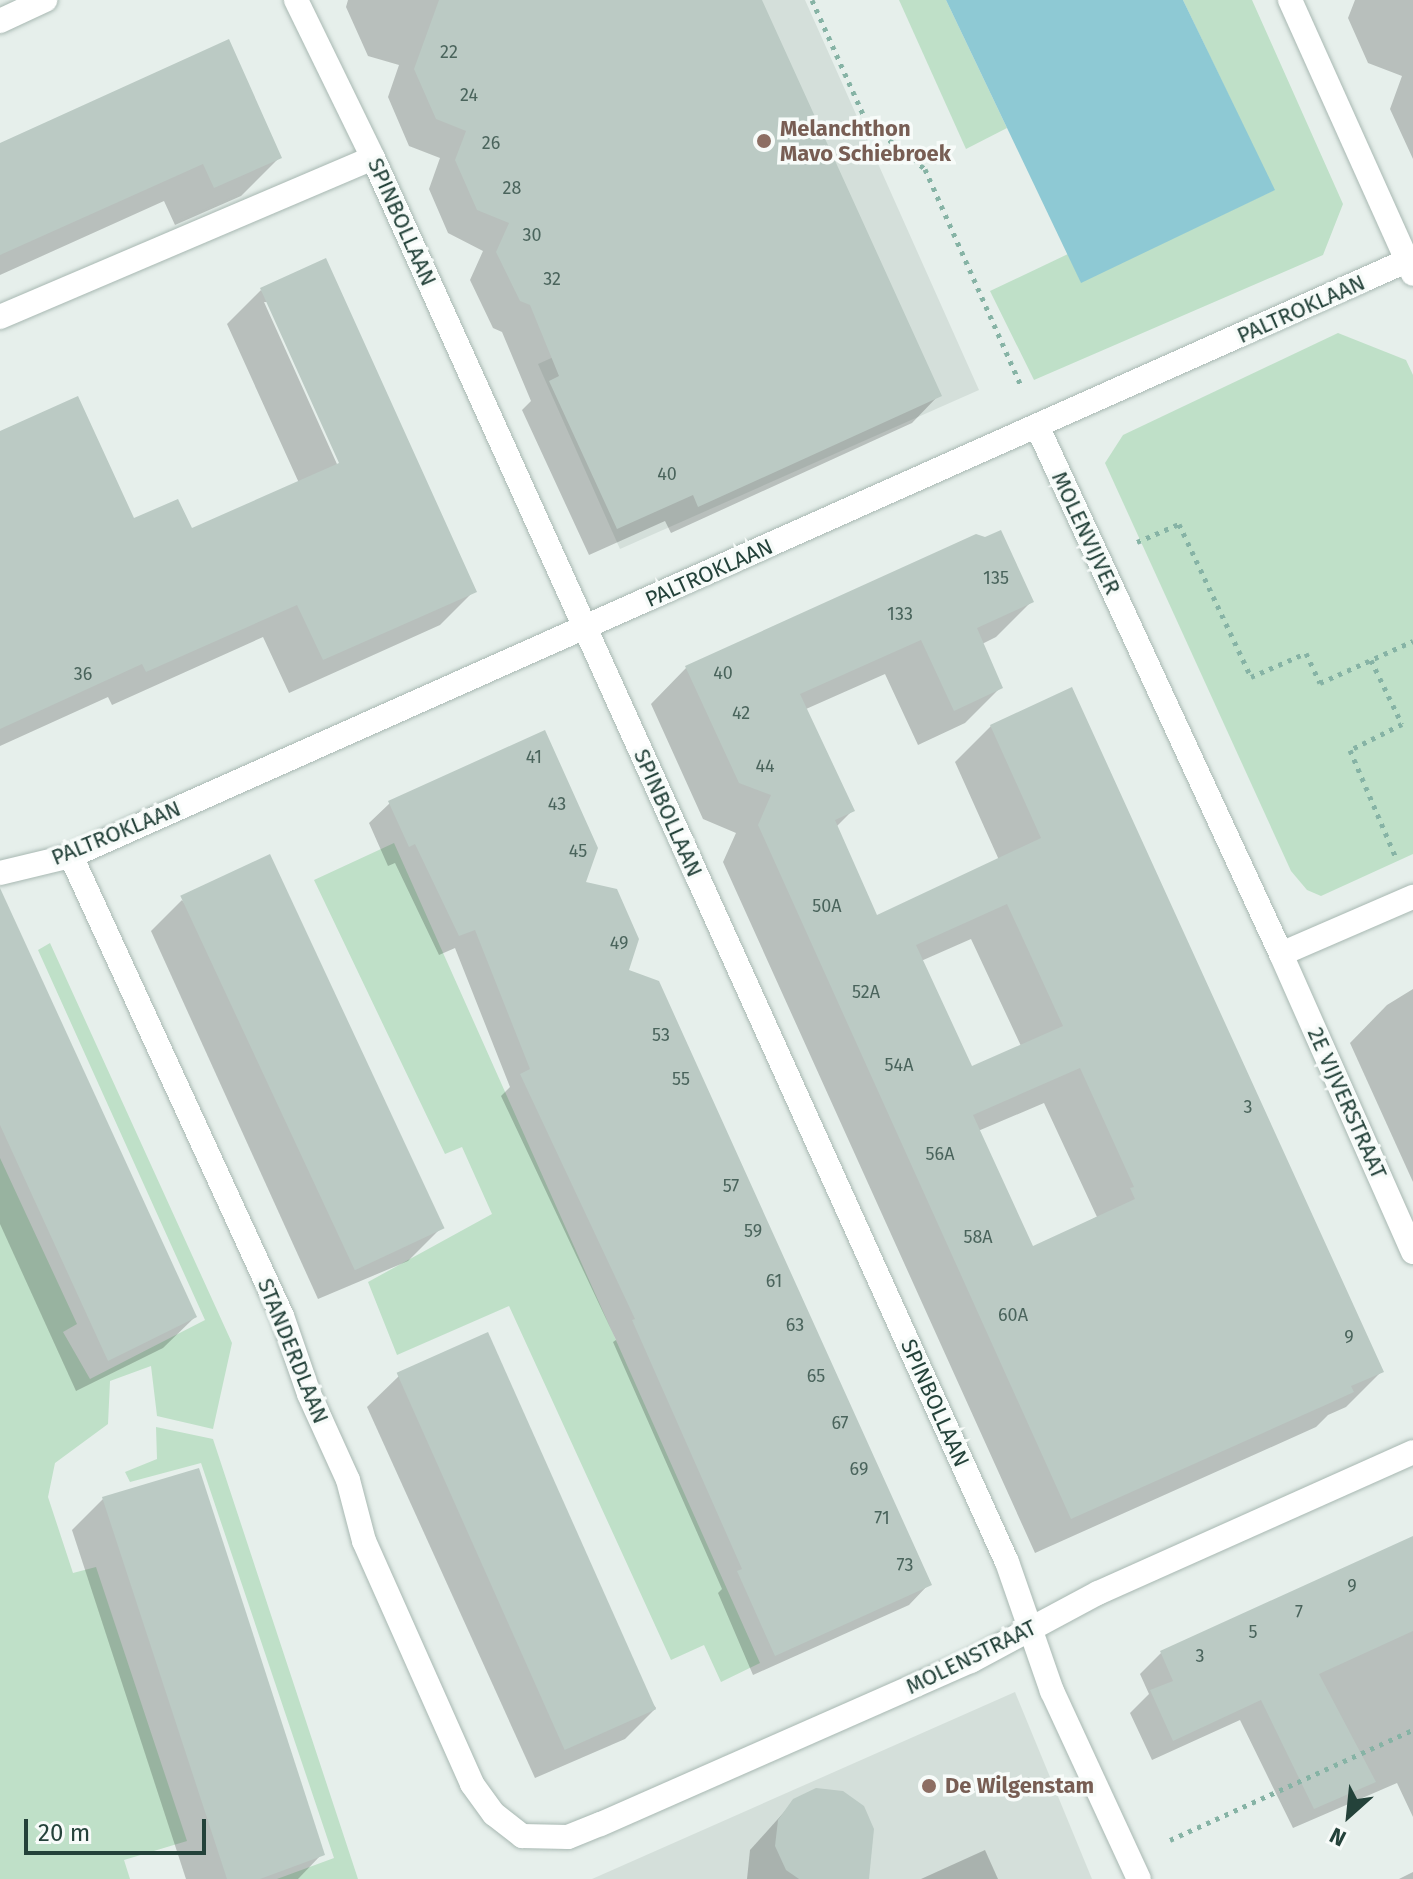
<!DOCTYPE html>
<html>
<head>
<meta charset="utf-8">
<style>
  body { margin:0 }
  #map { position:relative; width:1413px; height:1879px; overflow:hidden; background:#e6efeb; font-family:"Fira Sans",sans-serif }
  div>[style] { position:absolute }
  .built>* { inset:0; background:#d4dfda }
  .green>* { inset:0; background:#bfe0c8 }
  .water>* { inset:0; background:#8ec9d4 }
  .shadow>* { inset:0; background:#0003 }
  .building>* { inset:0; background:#bbcac4; transform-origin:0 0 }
  .path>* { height:5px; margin-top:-2.5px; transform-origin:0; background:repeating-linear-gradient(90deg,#86b3a5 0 4px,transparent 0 10px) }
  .roads { filter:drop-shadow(0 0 2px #a8b8b2) drop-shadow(0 0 2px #a8b8b2) }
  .minor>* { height:24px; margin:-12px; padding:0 12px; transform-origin:12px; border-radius:12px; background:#fff }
  .dots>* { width:22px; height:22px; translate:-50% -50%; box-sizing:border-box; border:4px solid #f7fbf9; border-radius:50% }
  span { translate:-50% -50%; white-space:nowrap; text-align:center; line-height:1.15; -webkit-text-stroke:7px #f7fbf9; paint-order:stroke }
  .number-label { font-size:18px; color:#4a645c }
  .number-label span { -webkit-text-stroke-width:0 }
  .education-label { font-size:22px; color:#785e54; font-weight:700 }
  .left { translate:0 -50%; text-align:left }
  .street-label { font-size:22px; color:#24423a }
  .north { position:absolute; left:1309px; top:1775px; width:80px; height:80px; -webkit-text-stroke:6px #f7fbf9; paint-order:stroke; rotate:207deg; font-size:22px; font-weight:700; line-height:32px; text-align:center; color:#24423a }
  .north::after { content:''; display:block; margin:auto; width:28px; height:36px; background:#24423a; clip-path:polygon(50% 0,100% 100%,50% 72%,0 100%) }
  .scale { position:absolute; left:24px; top:1819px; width:182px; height:36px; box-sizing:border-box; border:4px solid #24423a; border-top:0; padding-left:10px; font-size:24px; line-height:28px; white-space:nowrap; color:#24423a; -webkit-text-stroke:6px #f7fbf9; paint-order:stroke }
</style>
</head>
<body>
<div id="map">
  <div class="built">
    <div style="clip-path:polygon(598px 0,805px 0,979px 390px,620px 549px,538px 364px,723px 281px)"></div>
    <div style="clip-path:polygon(1015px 1692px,1092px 1879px,592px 1879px)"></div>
  </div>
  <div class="green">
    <div style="clip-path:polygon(899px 0,946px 0,1007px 128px,966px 149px)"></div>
    <div style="clip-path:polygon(1183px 0,1252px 0,1343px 204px,1323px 255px,1034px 380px,990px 291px,1068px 254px,1081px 282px,1274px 190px)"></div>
    <div style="clip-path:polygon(1338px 333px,1406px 360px,1413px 375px,1413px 854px,1321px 896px,1307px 890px,1291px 871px,1105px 463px,1123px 435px)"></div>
    <div style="clip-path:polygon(394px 843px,760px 1663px,721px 1682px,704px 1645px,671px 1660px,509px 1306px,397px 1355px,368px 1282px,492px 1214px,462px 1147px,445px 1154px,314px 880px)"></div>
    <div style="clip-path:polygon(50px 943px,232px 1343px,213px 1429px,157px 1416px,151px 1366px,110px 1381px,108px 1424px,55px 1463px,48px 1497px,73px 1573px,96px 1567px,187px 1841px,124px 1860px,130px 1879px,0 1879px,0 1158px,77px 1324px,63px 1332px,90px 1379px,205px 1320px,38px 950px)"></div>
    <div style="clip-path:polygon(156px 1427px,213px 1439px,358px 1879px,277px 1879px,334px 1858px,201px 1463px,130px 1482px,125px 1472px,157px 1459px)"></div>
  </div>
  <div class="water">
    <div style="clip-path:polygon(946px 0,1183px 0,1275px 190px,1081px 283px)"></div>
  </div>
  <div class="shadow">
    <div style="clip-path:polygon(348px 0,759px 0,939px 395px,912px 423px,671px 533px,665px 521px,589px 555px,522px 410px,531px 401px,502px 332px,493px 328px,470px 280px,483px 251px,448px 233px,429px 189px,440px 158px,409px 146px,388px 97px,399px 65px,368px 56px,346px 7px)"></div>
    <div style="clip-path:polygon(1355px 0,1413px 0,1413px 159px,1390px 109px,1402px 76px,1368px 63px,1348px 18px)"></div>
    <div style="clip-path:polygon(0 145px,280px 157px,241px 196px,175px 225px,164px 201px,0 275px)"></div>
    <div style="clip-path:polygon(evenodd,261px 290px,474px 591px,440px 625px,289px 693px,263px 637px,112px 705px,108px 697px,0 746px,0 434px,133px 521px,191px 530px,299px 483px,227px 324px,261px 290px,264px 302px,268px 302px,344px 471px,341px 473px,264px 302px)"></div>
    <div style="clip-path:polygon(evenodd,1032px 601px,996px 637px,982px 644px,1001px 687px,965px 723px,918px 745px,885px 674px,806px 709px,853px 810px,836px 827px,876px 917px,999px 860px,955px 762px,991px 726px,1381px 1372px,1346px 1407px,1328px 1415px,1316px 1427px,1035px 1553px,723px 862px,736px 833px,703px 819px,651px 704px,686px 668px,1032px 601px,971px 939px,1021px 1046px,972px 1068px,921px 961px,971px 939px,1032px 601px,1044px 1103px,1097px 1217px,1032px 1249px,978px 1131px,1044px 1103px)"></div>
    <div style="clip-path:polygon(390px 803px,583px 883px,929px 1584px,909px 1605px,753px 1675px,718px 1593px,722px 1589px,613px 1342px,616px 1340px,501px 1096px,510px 1087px,455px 948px,439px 955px,395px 863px,388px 866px,369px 823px)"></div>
    <div style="clip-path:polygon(182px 900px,439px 1230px,408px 1261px,318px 1299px,151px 931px)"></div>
    <div style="clip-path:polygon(0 961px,195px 1317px,163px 1348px,76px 1391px,0 1224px)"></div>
    <div style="clip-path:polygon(1413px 989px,1413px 1182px,1350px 1043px,1387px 1005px)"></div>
    <div style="clip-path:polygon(399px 1376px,656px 1708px,625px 1739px,535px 1778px,367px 1407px)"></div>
    <div style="clip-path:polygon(104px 1498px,322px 1854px,298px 1879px,186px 1879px,72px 1530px)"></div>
    <div style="clip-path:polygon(1413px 1538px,1413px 1817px,1397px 1783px,1293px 1828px,1240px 1720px,1152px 1760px,1130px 1713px,1149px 1694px,1140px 1674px,1161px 1653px)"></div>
    <div style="clip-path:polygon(794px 1801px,867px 1879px,747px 1879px,750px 1850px)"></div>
    <div style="clip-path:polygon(985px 1850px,998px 1879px,921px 1879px)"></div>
    <div style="clip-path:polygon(1413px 1872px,1413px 1879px,1399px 1879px)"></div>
  </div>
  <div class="building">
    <div style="clip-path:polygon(439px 0,762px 0,942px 396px,698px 507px,693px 495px,617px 529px,549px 381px,559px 376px,530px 305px,520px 301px,496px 252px,509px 223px,477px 210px,455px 160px,466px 131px,436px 119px,414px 69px)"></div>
    <div style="clip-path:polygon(229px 39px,282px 158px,214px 188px,203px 164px,0 255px,0 143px)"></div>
    <div style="clip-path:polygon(326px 258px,477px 592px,323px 660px,297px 605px,146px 672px,142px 664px,0 729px,0 431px,78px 396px,134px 518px,178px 499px,192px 528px,339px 463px,260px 288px)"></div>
    <div style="clip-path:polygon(evenodd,1001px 530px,1034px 602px,977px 628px,1003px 688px,954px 711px,921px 640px,800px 694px,855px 811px,835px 820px,877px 915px,1041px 838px,990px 725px,1072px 687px,1384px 1372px,1351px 1386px,1354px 1392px,1330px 1403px,1071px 1519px,758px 825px,771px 795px,739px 783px,685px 666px,976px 534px,985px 537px,1001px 530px,1007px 904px,1063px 1026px,972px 1066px,916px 945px,1007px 904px,1001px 530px,1080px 1068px,1134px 1187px,1130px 1188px,1135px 1199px,1033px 1246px,973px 1115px,1080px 1068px)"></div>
    <div style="clip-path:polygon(545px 730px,598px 848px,586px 882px,617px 889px,639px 939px,629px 970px,659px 981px,932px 1585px,775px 1656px,737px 1571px,742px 1569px,632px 1320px,635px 1319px,520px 1074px,530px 1069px,475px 930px,459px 936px,415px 844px,409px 847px,388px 801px)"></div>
    <div style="left:270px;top:854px;width:413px;height:99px;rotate:65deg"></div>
    <div style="clip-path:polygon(0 888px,197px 1317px,108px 1361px,0 1125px)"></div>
    <div style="left:488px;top:1332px;width:413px;height:100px;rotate:66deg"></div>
    <div style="clip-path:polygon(199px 1468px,325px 1855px,260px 1879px,227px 1879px,102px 1497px)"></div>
    <div style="clip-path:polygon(1413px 1536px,1413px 1631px,1319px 1674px,1376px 1782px,1314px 1809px,1261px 1700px,1173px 1741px,1150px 1690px,1173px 1681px,1160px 1651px)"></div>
    <div style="clip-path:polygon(816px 1788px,843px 1791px,864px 1806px,874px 1829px,869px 1879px,799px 1879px,786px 1870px,775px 1846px,778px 1820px,793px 1799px)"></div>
  </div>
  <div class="path">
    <div style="left:812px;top:0;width:133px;rotate:65.9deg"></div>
    <div style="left:866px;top:121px;width:76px;rotate:39.1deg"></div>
    <div style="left:925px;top:169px;width:237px;rotate:66.1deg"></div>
    <div style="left:1137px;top:542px;width:46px;rotate:-23.2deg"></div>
    <div style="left:1179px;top:524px;width:169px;rotate:64.8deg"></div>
    <div style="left:1251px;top:677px;width:60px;rotate:-23.6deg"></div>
    <div style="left:1306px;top:653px;width:33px;rotate:65deg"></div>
    <div style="left:1320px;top:683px;width:102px;rotate:-24.3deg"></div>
    <div style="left:1371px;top:660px;width:71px;rotate:64.2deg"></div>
    <div style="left:1402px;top:724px;width:58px;rotate:153.4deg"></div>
    <div style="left:1350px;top:750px;width:117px;rotate:66.9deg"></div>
    <div style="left:1170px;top:1840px;width:267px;rotate:-24.4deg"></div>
  </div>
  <div class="roads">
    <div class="minor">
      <div style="left:296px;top:0;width:176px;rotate:64deg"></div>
      <div style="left:373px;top:158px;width:1541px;rotate:65.7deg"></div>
      <div style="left:1007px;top:1562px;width:137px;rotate:70.8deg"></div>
      <div style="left:1052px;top:1691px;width:207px;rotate:65.2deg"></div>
      <div style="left:1290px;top:0;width:300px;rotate:65.8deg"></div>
      <div style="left:0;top:21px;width:50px;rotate:-25deg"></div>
      <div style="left:0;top:317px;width:405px;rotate:-23.1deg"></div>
      <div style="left:1038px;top:428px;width:579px;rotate:65.2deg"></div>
      <div style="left:1281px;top:954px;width:144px;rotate:-23.4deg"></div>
      <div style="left:71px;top:856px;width:506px;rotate:65.36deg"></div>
      <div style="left:282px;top:1316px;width:83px;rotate:70.9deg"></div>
      <div style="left:309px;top:1394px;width:94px;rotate:65.6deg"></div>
      <div style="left:348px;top:1480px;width:63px;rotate:75.3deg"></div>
      <div style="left:364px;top:1541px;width:266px;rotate:66deg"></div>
      <div style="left:472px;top:1784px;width:37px;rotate:54deg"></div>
      <div style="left:494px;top:1814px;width:36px;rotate:38deg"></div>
      <div style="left:522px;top:1836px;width:46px;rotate:1.2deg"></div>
      <div style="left:568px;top:1837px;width:35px;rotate:-22deg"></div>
      <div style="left:601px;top:1824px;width:404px;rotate:-23.8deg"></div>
      <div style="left:971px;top:1661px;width:144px;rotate:-28.2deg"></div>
      <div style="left:1098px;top:1593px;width:345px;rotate:-24.1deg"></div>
      <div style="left:0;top:873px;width:73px;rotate:-13.5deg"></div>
      <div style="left:71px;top:856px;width:1469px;rotate:-24.02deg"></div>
      <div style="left:1281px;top:954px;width:326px;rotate:66.1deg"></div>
    </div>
  </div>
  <div class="dots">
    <div style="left:764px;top:141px;background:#8d6e63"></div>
    <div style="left:929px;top:1786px;background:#8d6e63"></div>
  </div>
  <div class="number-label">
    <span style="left:449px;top:52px">22</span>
    <span style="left:469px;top:95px">24</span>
    <span style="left:491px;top:143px">26</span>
    <span style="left:512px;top:188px">28</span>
    <span style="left:532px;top:235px">30</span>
    <span style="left:552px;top:279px">32</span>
    <span style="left:667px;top:474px">40</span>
    <span style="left:996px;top:578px">135</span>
    <span style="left:900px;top:614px">133</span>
    <span style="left:723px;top:673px">40</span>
    <span style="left:83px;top:674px">36</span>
    <span style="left:741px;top:713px">42</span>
    <span style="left:534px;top:757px">41</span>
    <span style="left:765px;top:766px">44</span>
    <span style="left:557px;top:804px">43</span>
    <span style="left:578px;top:851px">45</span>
    <span style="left:827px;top:906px">50A</span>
    <span style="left:619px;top:943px">49</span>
    <span style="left:866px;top:992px">52A</span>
    <span style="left:661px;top:1035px">53</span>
    <span style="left:899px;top:1065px">54A</span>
    <span style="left:681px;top:1079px">55</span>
    <span style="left:1248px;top:1107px">3</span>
    <span style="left:940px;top:1154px">56A</span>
    <span style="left:731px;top:1186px">57</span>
    <span style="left:753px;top:1231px">59</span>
    <span style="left:978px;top:1237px">58A</span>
    <span style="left:774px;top:1281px">61</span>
    <span style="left:1013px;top:1315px">60A</span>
    <span style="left:795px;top:1325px">63</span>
    <span style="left:1349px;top:1337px">9</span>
    <span style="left:816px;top:1376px">65</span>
    <span style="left:840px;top:1423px">67</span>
    <span style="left:859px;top:1469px">69</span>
    <span style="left:882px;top:1518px">71</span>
    <span style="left:905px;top:1565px">73</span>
    <span style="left:1352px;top:1586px">9</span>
    <span style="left:1299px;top:1612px">7</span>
    <span style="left:1253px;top:1632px">5</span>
    <span style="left:1200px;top:1656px">3</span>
  </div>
  <div class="education-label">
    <span class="left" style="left:780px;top:141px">Melanchthon<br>Mavo Schiebroek</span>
    <span class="left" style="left:945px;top:1786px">De Wilgenstam</span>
  </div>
  <div class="street-label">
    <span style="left:402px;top:222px;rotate:66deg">SPINBOLLAAN</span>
    <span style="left:1301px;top:309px;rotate:-24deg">PALTROKLAAN</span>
    <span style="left:1086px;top:533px;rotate:65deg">MOLENVIJVER</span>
    <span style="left:709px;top:573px;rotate:-24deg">PALTROKLAAN</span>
    <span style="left:668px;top:813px;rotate:66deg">SPINBOLLAAN</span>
    <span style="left:116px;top:833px;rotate:-22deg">PALTROKLAAN</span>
    <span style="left:1347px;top:1103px;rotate:66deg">2E VIJVERSTRAAT</span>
    <span style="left:293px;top:1351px;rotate:68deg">STANDERDLAAN</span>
    <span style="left:935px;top:1403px;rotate:66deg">SPINBOLLAAN</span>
    <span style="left:971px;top:1657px;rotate:-26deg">MOLENSTRAAT</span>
  </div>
  <div class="north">N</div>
  <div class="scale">20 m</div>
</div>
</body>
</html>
